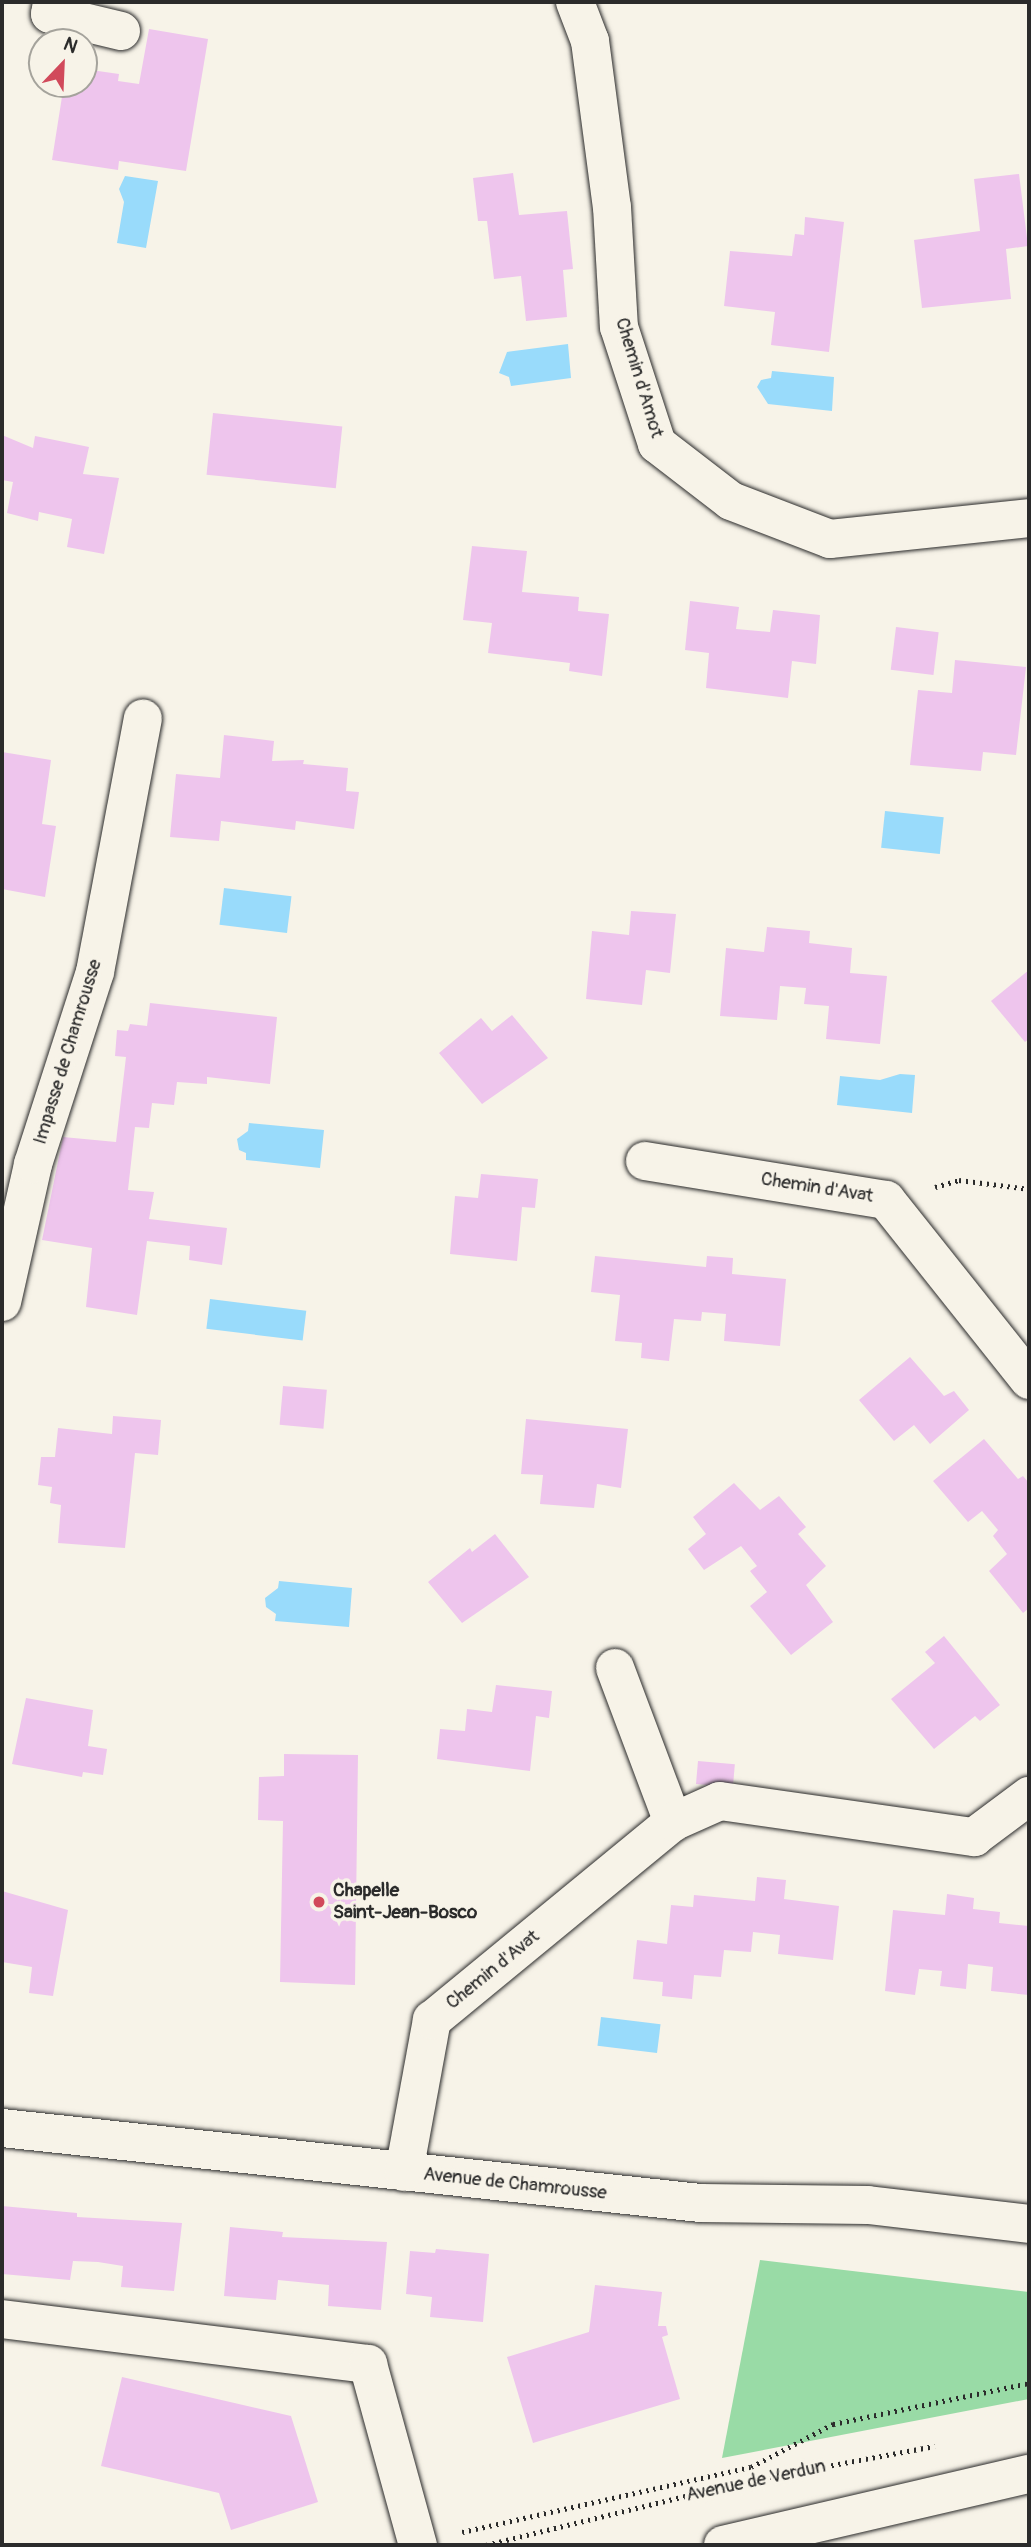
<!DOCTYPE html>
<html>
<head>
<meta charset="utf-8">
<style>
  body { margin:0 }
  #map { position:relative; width:1031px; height:2547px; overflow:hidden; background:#f7f3e8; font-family:Pangolin,sans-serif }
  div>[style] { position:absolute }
  .green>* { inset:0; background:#99dba6 }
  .water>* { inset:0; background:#99dbfb; transform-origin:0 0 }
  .building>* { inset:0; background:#eec5ed; transform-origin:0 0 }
  .path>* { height:4.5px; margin-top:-2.25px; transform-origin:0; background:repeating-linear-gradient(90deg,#2b2b2b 0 2px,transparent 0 7px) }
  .roads { filter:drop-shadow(0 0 2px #2b2b2b) drop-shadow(0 0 2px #2b2b2b) }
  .minor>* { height:38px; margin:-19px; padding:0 19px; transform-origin:19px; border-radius:19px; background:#f7f3e8 }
  .major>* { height:38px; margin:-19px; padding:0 19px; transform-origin:19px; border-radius:19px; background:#f7f3e8 }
  .dots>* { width:19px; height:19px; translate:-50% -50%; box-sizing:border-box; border:4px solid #f7f3e8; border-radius:50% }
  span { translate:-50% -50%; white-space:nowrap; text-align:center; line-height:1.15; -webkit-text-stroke:7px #f7f3e8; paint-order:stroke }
  .street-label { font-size:19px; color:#2b2b2b }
  .poi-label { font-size:19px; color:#2b2b2b; font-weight:700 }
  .left { translate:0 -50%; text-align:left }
  .frame { position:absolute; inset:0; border:4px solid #2b2b2b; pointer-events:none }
  .north { position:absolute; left:28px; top:28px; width:70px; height:70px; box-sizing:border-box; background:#f7f3e8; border:2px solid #a5a39c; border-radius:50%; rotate:23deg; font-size:19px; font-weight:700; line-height:28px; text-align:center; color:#2b2b2b }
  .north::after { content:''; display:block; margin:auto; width:24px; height:32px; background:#d1495b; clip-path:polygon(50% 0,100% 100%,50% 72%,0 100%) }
</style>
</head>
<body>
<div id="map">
  <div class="green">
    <div style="clip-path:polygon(760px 2260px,1029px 2292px,1029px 2399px,722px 2458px)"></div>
  </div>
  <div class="water">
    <div style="clip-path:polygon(125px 176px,158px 181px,146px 248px,117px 243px,124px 202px,119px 189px)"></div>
    <div style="clip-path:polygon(568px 344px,571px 378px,511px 386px,509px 377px,499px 373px,507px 352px)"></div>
    <div style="clip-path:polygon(772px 371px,834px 377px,832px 411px,768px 404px,757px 387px,761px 380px,771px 378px)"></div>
    <div style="left:885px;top:811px;width:59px;height:37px;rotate:6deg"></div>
    <div style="left:224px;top:888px;width:68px;height:37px;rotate:7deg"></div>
    <div style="clip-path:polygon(900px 1074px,915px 1075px,912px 1113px,837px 1105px,840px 1076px,880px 1080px)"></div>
    <div style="clip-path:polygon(249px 1123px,324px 1130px,320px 1168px,246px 1160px,246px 1153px,239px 1150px,237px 1139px,248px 1131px)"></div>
    <div style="left:210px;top:1299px;width:97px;height:30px;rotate:7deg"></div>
    <div style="clip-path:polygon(279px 1581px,352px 1588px,349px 1627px,275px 1621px,276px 1614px,266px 1607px,265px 1598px,278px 1588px)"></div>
    <div style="left:601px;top:2017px;width:60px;height:29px;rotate:7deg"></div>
  </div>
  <div class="building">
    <div style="clip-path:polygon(149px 29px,208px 39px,186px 171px,119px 161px,118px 170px,52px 160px,64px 84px,84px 84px,84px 69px,119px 74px,118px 81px,139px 84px)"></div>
    <div style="clip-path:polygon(513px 173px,519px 215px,567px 211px,573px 269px,563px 270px,567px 317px,526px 321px,521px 276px,494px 279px,487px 221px,478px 221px,473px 178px)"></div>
    <div style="clip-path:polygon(1019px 174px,1028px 246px,1006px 249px,1011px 299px,922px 308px,914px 240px,980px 231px,974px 179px)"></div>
    <div style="clip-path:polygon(805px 217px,844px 222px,829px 352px,771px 345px,775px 312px,724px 306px,730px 251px,792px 256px,795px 234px,804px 235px)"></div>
    <div style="left:213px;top:413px;width:130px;height:62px;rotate:6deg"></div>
    <div style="clip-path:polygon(2px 435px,33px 448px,35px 436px,89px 447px,83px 474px,119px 478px,104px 554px,67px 547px,72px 519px,39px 512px,38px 521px,7px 513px,13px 482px,2px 480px)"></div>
    <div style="clip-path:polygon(472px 546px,527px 551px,522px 592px,579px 597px,578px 611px,609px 614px,602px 676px,569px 671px,570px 663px,488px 653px,492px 623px,463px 620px)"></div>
    <div style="clip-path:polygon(690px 601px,739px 607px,736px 629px,770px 632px,773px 610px,820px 615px,816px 664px,792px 661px,788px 698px,706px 688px,709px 653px,685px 650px)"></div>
    <div style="left:896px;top:627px;width:43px;height:43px;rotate:7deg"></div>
    <div style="clip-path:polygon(955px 660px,1026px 667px,1016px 755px,983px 752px,981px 771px,910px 765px,918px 690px,952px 693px)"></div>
    <div style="clip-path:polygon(224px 735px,274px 741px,272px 761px,304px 760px,303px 764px,348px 768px,346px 791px,359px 792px,354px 829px,296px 821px,295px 830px,221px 821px,219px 841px,170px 837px,176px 774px,220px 778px)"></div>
    <div style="clip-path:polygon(2px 752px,51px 760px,42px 824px,56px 826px,45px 897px,2px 889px)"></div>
    <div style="clip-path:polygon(631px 911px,676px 914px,670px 973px,646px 970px,642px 1005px,586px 999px,592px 931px,629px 935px)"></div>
    <div style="clip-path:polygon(767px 927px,810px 931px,809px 943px,852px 948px,850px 973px,887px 976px,880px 1044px,826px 1039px,829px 1006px,804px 1004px,806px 988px,780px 986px,777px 1020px,720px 1016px,726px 948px,764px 952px)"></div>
    <div style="clip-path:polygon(1029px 970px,1029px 1039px,1025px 1042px,991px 1001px)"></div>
    <div style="clip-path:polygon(150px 1003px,277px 1017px,270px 1084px,207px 1077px,207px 1084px,177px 1082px,174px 1105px,152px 1103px,149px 1128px,135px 1127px,128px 1190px,154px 1192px,149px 1219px,227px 1228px,222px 1265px,189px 1260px,190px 1246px,147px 1241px,137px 1315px,86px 1307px,92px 1248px,42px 1240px,63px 1137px,116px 1142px,126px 1057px,115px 1056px,117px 1030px,128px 1031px,130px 1024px,147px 1026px)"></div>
    <div style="clip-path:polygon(512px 1015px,548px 1058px,482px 1104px,439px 1053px,481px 1018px,492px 1031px)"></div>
    <div style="clip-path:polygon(481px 1174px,538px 1179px,535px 1208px,522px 1207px,517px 1261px,450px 1254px,455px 1196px,478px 1198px)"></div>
    <div style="clip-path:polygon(595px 1256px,706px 1267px,707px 1256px,733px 1258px,732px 1274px,786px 1279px,780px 1346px,724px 1341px,726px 1314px,702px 1312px,701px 1321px,674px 1319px,669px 1361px,641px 1358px,642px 1343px,615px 1341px,620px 1295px,591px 1292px)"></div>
    <div style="clip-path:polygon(910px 1357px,944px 1396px,954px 1391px,969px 1410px,930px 1444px,914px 1425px,894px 1441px,859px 1400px)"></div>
    <div style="left:283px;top:1386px;width:44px;height:39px;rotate:5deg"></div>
    <div style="clip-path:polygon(113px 1416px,161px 1420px,158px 1455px,135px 1453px,125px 1548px,58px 1543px,61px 1505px,50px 1503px,52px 1487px,38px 1485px,41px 1457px,55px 1457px,58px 1428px,112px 1434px)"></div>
    <div style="clip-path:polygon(526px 1419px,628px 1429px,621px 1488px,597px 1484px,594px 1508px,540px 1504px,543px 1475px,521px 1474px)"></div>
    <div style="clip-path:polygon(984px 1439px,1018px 1479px,1023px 1476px,1029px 1483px,1029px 1608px,1023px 1613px,989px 1571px,1007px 1554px,993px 1536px,998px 1530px,982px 1511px,968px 1522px,933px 1481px)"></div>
    <div style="clip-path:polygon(734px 1483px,760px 1510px,779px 1496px,806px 1527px,798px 1534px,826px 1566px,806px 1585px,833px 1622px,791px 1655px,750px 1606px,767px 1592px,750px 1571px,757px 1566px,741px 1546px,704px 1570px,688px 1549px,706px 1534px,693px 1517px)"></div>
    <div style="clip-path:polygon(495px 1534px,529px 1577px,462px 1623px,428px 1582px,470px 1548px,472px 1552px)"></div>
    <div style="clip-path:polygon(944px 1636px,1000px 1705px,980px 1721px,975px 1716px,934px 1749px,891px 1699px,935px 1663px,925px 1652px)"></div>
    <div style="clip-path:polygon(496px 1685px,552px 1691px,549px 1718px,536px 1716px,530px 1771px,437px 1759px,440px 1729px,465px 1731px,467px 1709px,492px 1712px)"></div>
    <div style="clip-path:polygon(26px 1698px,93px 1710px,88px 1746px,107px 1749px,103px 1775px,83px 1772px,82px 1777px,12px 1764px)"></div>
    <div style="clip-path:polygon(284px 1754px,358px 1755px,355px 1985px,280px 1982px,283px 1821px,258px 1820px,259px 1777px,284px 1776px)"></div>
    <div style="left:698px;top:1761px;width:37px;height:23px;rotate:5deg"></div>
    <div style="clip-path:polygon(757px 1877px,786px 1880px,784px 1899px,839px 1906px,833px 1960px,778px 1954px,780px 1935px,753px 1932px,751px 1952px,724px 1950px,721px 1977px,694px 1975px,692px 1999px,662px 1996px,663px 1982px,633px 1979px,637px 1940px,667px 1944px,671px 1905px,693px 1907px,694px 1895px,755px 1901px)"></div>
    <div style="clip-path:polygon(2px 1891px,68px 1910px,53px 1996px,29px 1993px,32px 1967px,2px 1962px)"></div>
    <div style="clip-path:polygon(947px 1894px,974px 1898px,973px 1909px,1000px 1912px,999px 1923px,1029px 1926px,1029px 1995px,991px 1991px,993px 1967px,968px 1964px,966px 1989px,940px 1986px,942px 1971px,919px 1969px,915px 1995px,885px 1991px,893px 1910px,945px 1915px)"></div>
    <div style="clip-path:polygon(2px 2206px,77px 2213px,77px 2217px,182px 2223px,174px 2291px,121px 2287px,123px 2266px,98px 2262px,73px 2261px,70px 2280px,2px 2274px)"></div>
    <div style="clip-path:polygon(230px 2227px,283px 2232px,282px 2237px,387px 2242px,381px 2310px,328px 2306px,329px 2285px,278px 2280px,276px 2300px,224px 2296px)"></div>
    <div style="clip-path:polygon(436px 2249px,489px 2254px,483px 2322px,430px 2317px,432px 2297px,406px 2294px,410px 2251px,435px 2253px)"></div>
    <div style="clip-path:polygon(595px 2285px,662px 2292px,658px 2326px,666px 2326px,668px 2335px,662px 2337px,680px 2399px,533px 2443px,507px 2357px,589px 2332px)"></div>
    <div style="clip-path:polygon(122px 2377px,291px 2416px,318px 2502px,231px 2530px,219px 2493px,101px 2466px)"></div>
  </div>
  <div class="path">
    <div style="left:935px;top:1187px;width:25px;rotate:-16deg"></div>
    <div style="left:959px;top:1180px;width:71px;rotate:7.3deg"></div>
    <div style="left:462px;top:2532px;width:296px;rotate:-12.7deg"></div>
    <div style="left:751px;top:2467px;width:93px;rotate:-27.7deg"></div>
    <div style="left:833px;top:2424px;width:200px;rotate:-11.8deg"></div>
    <div style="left:486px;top:2545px;width:264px;rotate:-13.8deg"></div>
    <div style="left:742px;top:2482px;width:196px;rotate:-10.6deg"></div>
  </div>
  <div class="roads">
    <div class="minor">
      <div style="left:52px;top:2px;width:12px;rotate:99deg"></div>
      <div style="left:50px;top:14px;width:73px;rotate:13.5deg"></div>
      <div style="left:575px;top:2px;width:42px;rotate:69deg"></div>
      <div style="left:590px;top:41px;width:167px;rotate:82.5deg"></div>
      <div style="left:612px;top:207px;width:120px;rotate:86.7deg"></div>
      <div style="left:619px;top:327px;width:123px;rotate:72deg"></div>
      <div style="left:657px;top:444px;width:93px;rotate:37.6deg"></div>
      <div style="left:731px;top:501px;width:106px;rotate:21deg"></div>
      <div style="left:830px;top:539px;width:200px;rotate:-6deg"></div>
      <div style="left:645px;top:1161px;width:244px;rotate:9.2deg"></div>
      <div style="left:886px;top:1200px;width:230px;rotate:51.5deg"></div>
      <div style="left:2px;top:1302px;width:141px;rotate:-77.3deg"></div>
      <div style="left:33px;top:1164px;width:202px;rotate:-72.1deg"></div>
      <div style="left:95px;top:972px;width:258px;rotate:-79.3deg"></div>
      <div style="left:615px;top:1668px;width:165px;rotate:69.4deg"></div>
      <div style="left:2px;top:2128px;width:702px;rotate:6.13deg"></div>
      <div style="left:700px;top:2203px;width:168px;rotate:0.7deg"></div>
      <div style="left:868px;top:2205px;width:162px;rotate:6.7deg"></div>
      <div style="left:404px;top:2172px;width:155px;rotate:-79.6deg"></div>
      <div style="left:432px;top:2020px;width:312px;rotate:-39.4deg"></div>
      <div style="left:673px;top:1822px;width:51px;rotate:-24.1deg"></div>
      <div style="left:720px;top:1801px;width:257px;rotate:8.1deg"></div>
      <div style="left:974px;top:1837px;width:69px;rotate:-36.7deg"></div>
      <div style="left:2px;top:2319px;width:369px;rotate:7deg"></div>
      <div style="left:368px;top:2364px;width:188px;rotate:74.6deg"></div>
    </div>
    <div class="major">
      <div style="left:723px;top:2545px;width:314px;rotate:-13.1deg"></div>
    </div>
  </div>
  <div class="dots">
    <div style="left:319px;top:1902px;background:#d1495b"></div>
  </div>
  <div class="street-label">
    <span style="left:639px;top:378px;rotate:73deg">Chemin d'Amot</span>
    <span style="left:68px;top:1052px;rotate:-73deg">Impasse de Chamrousse</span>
    <span style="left:817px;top:1188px;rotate:9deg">Chemin d'Avat</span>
    <span style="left:493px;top:1970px;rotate:-39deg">Chemin d'Avat</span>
    <span style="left:515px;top:2184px;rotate:6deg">Avenue de Chamrousse</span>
    <span style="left:756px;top:2481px;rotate:-12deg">Avenue de Verdun</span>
  </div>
  <div class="poi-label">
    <span class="left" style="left:333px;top:1902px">Chapelle<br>Saint-Jean-Bosco</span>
  </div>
  <div class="frame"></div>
  <div class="north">N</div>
</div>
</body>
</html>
